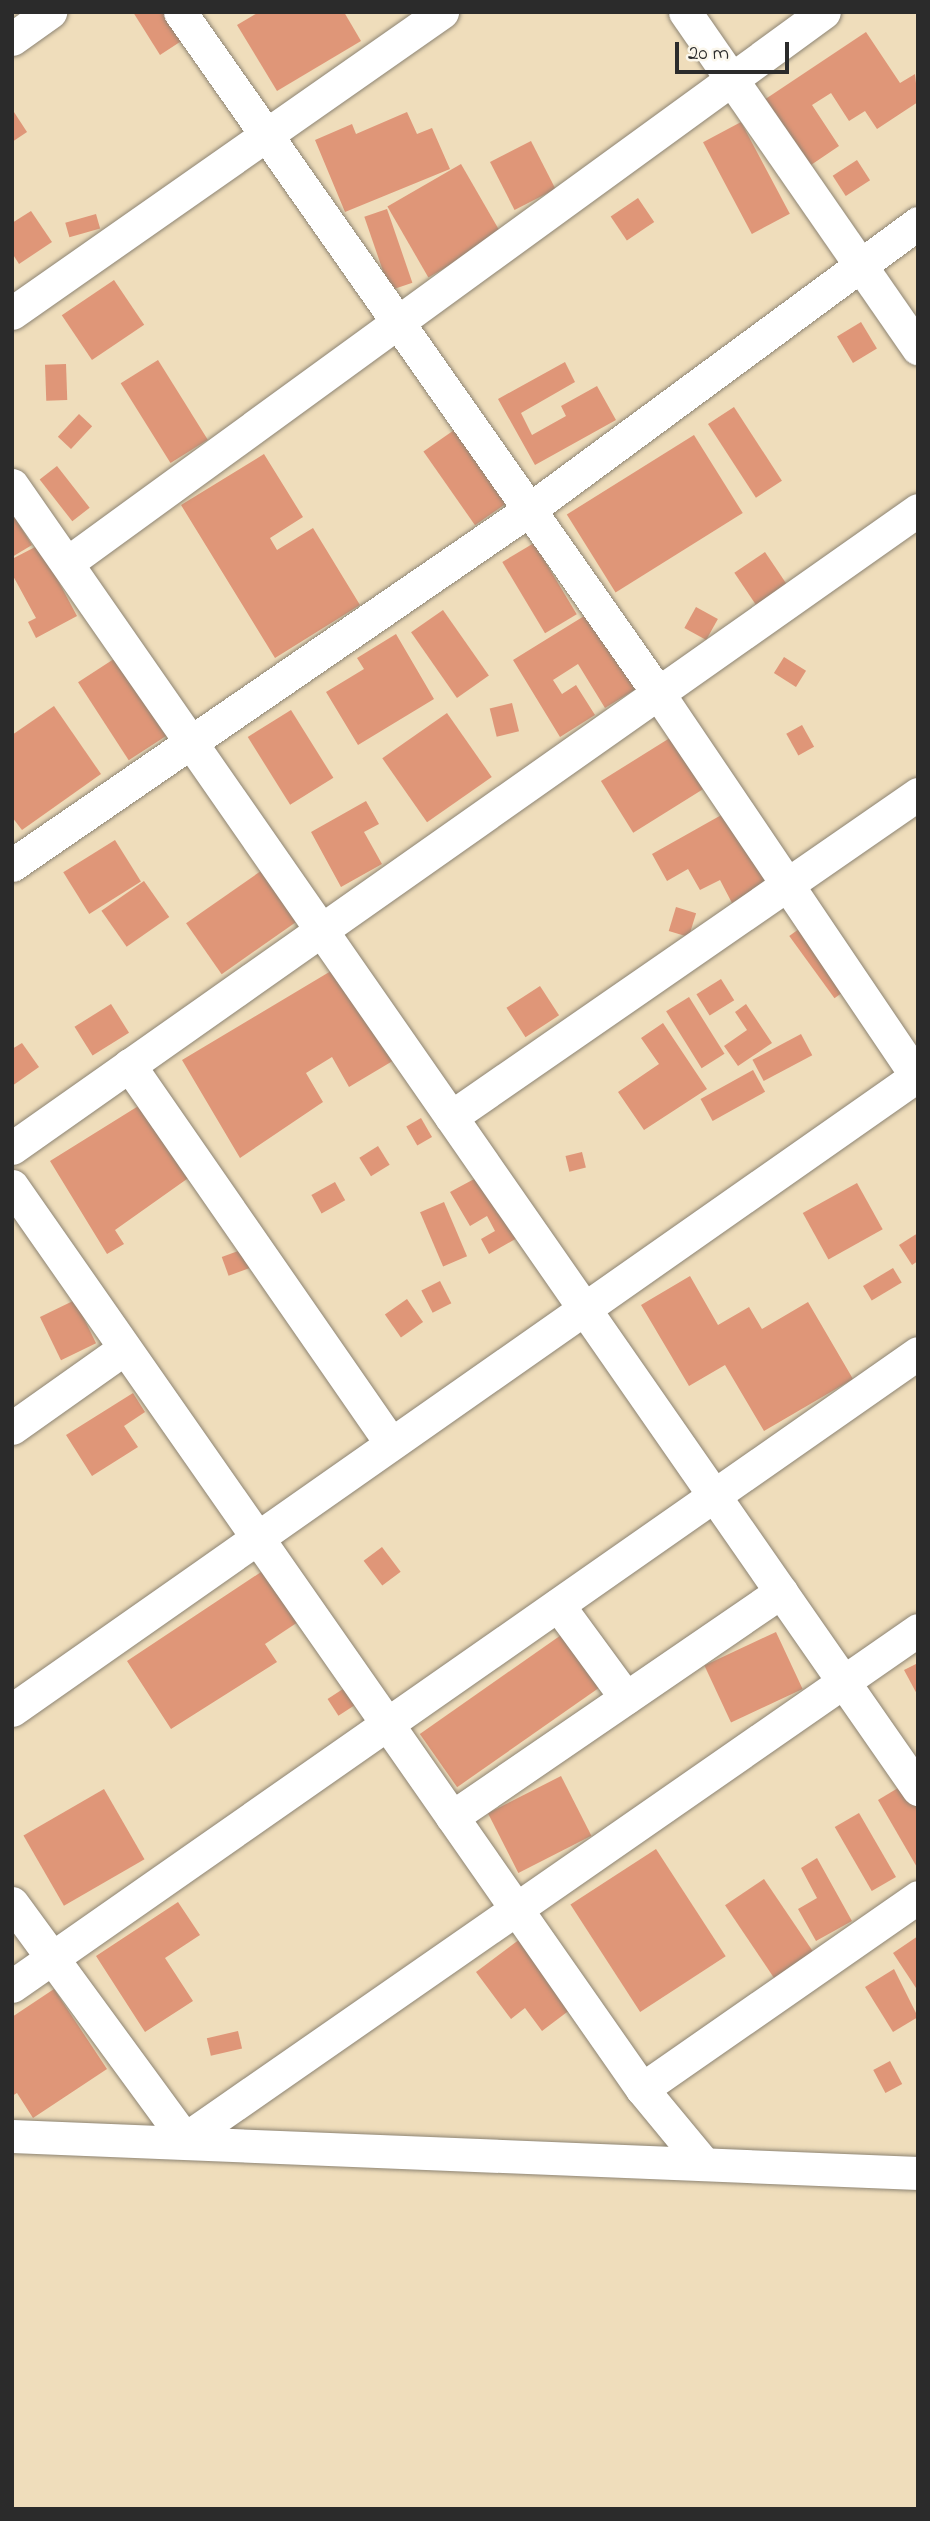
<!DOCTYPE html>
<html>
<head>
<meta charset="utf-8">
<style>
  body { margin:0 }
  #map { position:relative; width:930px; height:2521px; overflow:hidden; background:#efddbb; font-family:"Indie Flower",sans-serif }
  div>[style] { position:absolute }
  .building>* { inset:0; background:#df9678; transform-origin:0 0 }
  .roads { filter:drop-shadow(0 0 2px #8d8473) drop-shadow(0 0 2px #8d8473) }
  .street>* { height:33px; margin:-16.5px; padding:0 16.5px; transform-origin:16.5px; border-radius:16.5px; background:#fff }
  span { translate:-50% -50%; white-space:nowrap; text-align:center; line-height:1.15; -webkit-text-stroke:5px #fbf7ec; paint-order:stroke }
  .frame { position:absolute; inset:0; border:14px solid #2b2b2b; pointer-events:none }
  .scale { position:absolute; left:675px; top:42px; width:114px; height:32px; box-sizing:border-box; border:4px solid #2b2b2b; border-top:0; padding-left:9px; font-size:21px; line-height:24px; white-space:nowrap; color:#2b2b2b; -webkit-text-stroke:5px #fbf7ec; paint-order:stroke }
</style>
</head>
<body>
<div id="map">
  <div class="building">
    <div style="clip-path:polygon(133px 12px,170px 12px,186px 38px,160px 55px)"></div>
    <div style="clip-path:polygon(259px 12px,344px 12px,361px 41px,277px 91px,237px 25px)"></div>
    <div style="clip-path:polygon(866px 32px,900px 83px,915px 74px,918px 102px,877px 129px,865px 111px,849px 121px,831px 93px,812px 105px,839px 146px,808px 167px,764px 100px)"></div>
    <div style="clip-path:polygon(12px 109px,27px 132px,12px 142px)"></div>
    <div style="clip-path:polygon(407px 112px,417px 134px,432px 128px,450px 169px,345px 212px,315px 140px,352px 124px,356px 134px)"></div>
    <div style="left:741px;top:122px;width:104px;height:43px;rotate:62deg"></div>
    <div style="left:531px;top:141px;width:54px;height:46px;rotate:63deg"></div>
    <div style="left:857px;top:160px;width:24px;height:29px;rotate:57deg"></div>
    <div style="left:461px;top:164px;width:82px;height:85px;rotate:60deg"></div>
    <div style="left:638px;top:198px;width:29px;height:33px;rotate:56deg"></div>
    <div style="left:387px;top:209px;width:78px;height:24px;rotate:71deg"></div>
    <div style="clip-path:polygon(31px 211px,52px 242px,19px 264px,12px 253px,12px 223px)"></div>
    <div style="left:96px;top:214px;width:15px;height:32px;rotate:74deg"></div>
    <div style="left:114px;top:280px;width:54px;height:63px;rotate:56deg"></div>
    <div style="left:861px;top:322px;width:31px;height:28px;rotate:59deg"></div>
    <div style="left:158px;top:360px;width:94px;height:44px;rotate:58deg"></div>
    <div style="clip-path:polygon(565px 362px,575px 382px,521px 413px,532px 435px,566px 416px,561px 406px,597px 386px,616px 420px,535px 465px,498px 399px)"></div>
    <div style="left:66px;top:364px;width:36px;height:21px;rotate:88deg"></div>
    <div style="left:734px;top:407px;width:88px;height:31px;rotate:57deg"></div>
    <div style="left:79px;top:414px;width:18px;height:31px;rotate:43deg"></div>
    <div style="left:457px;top:428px;width:90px;height:41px;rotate:55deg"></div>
    <div style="left:694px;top:435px;width:92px;height:150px;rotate:58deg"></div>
    <div style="clip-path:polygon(264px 454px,303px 517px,270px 538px,277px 550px,313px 528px,360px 605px,275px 658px,181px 505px)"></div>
    <div style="left:57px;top:466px;width:53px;height:22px;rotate:52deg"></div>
    <div style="clip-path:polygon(12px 513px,32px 545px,12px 557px)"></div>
    <div style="left:534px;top:543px;width:83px;height:37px;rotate:59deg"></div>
    <div style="clip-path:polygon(39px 545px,77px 616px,36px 638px,28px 622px,36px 618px,12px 574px,12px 559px)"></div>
    <div style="left:765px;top:552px;width:41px;height:37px;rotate:56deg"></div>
    <div style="left:696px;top:607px;width:25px;height:24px;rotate:29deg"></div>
    <div style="left:443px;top:610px;width:80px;height:39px;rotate:55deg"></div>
    <div style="clip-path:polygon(589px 613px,636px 689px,605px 708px,578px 664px,553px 680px,562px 694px,576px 685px,595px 715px,560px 737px,513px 660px)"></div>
    <div style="clip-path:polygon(396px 634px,434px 699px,358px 745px,326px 692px,364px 669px,357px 658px)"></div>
    <div style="left:120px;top:655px;width:93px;height:50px;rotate:57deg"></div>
    <div style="left:784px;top:657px;width:26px;height:19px;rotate:32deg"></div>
    <div style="left:512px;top:703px;width:29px;height:23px;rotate:76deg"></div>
    <div style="clip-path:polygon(54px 706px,101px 774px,22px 830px,12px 817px,12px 735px)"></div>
    <div style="left:291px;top:710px;width:80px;height:51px;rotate:58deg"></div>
    <div style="left:447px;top:713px;width:78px;height:79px;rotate:55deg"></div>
    <div style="left:802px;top:725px;width:25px;height:18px;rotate:61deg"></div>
    <div style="left:673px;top:736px;width:61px;height:85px;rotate:58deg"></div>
    <div style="clip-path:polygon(366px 801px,379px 824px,364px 832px,382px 864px,341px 887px,311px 832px)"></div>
    <div style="clip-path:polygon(732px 809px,772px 882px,732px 903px,720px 880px,700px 890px,688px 869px,667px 881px,652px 854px)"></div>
    <div style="left:115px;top:840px;width:49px;height:61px;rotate:58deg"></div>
    <div style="left:268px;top:866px;width:62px;height:100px;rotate:55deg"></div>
    <div style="left:144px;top:881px;width:44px;height:52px;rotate:55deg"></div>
    <div style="left:676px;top:907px;width:21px;height:25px;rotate:17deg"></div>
    <div style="left:803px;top:926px;width:77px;height:17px;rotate:54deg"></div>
    <div style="clip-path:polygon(341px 965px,396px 1059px,349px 1087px,332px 1057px,306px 1073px,323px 1102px,240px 1158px,182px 1060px)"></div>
    <div style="left:721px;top:979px;width:25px;height:29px;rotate:58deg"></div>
    <div style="left:540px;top:986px;width:35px;height:40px;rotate:57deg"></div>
    <div style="left:689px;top:997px;width:67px;height:27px;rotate:58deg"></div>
    <div style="left:111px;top:1004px;width:34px;height:43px;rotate:58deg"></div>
    <div style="clip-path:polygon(746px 1004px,772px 1043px,738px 1066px,724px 1046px,747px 1030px,735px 1012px)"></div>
    <div style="clip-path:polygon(663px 1023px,707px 1089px,644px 1130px,618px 1092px,659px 1064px,641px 1038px)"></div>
    <div style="left:801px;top:1034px;width:24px;height:55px;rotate:62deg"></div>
    <div style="clip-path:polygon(22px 1043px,39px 1067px,12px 1086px,12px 1049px)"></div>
    <div style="left:753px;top:1070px;width:25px;height:60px;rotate:61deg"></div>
    <div style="clip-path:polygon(148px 1100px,194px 1174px,115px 1230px,124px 1244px,107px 1254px,50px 1161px)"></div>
    <div style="left:421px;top:1118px;width:22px;height:17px;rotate:60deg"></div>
    <div style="left:378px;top:1146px;width:22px;height:22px;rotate:58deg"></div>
    <div style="left:582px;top:1152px;width:16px;height:17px;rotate:76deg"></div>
    <div style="clip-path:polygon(489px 1171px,524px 1234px,489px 1254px,481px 1239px,495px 1231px,487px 1216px,470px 1226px,450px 1192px)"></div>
    <div style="left:335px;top:1182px;width:21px;height:27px;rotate:61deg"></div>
    <div style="left:857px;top:1183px;width:53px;height:62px;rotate:61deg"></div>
    <div style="left:444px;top:1202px;width:59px;height:26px;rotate:67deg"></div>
    <div style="clip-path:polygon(918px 1233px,918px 1261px,912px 1265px,899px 1245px)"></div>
    <div style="left:249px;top:1247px;width:20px;height:29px;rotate:70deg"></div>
    <div style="left:893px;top:1268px;width:17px;height:35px;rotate:59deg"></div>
    <div style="clip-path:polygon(690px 1276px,718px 1325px,749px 1307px,762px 1329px,808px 1302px,853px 1379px,764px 1431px,725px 1365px,689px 1386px,641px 1305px)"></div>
    <div style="left:440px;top:1281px;width:25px;height:21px;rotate:63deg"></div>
    <div style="left:407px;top:1299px;width:28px;height:27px;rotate:55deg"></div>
    <div style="left:75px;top:1300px;width:48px;height:39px;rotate:64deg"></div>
    <div style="clip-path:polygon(133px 1393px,145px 1412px,124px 1426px,138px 1447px,92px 1476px,66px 1435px)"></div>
    <div style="left:382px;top:1547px;width:31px;height:23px;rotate:53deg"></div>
    <div style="clip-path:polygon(264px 1570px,298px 1622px,265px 1644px,277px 1662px,171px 1729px,127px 1661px)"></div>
    <div style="left:776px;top:1632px;width:63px;height:79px;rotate:65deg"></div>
    <div style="left:564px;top:1633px;width:65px;height:176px;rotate:55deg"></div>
    <div style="clip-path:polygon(918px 1663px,918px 1696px,904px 1670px)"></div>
    <div style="left:346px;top:1687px;width:20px;height:22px;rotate:57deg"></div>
    <div style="left:561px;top:1776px;width:67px;height:82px;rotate:63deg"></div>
    <div style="clip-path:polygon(908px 1782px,918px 1799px,918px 1869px,878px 1800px)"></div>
    <div style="left:104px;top:1789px;width:81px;height:93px;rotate:60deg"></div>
    <div style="left:859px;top:1813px;width:74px;height:28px;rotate:60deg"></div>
    <div style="left:656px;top:1849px;width:128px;height:102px;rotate:57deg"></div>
    <div style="clip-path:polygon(817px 1858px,852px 1921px,816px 1941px,798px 1909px,817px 1898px,801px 1868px)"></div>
    <div style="left:764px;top:1879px;width:90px;height:47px;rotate:56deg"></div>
    <div style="clip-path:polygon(178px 1902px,200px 1935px,165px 1958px,193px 2001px,145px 2032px,96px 1956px)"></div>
    <div style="clip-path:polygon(528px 1933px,579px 2003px,542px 2031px,525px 2008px,511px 2019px,476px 1972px)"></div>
    <div style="clip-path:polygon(918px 1936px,918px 1991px,893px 1953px)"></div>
    <div style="clip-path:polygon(894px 1969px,918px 2017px,893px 2032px,865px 1987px)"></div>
    <div style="clip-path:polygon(54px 1989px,107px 2069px,33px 2118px,17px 2093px,12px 2096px,12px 2017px)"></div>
    <div style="left:238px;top:2031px;width:18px;height:32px;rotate:77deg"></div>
    <div style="left:890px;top:2061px;width:26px;height:19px;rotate:62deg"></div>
  </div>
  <div class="roads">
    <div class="street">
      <div style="left:180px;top:12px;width:828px;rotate:54.93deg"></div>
      <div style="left:656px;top:690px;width:469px;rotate:56deg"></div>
      <div style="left:685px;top:12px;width:409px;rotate:55.3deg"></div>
      <div style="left:12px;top:39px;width:47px;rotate:-35.4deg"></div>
      <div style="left:12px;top:313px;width:525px;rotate:-34.99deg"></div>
      <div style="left:12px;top:485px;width:1588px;rotate:55.21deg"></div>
      <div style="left:67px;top:563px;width:936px;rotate:-36.05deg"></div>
      <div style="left:12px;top:865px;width:624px;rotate:-34.48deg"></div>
      <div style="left:526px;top:512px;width:487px;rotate:-36.4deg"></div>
      <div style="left:129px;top:1065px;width:459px;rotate:55.3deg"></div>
      <div style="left:451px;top:1117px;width:568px;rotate:-34.67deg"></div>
      <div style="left:12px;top:1148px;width:1108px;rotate:-35.15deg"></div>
      <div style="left:12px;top:1186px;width:1101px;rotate:55.1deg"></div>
      <div style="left:642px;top:2089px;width:91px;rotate:50.4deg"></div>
      <div style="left:12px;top:1428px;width:138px;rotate:-35.3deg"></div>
      <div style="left:558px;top:1605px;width:115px;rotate:53.8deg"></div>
      <div style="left:12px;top:1710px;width:1106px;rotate:-35.03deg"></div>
      <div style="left:452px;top:1817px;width:399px;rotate:-34.4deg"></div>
      <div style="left:12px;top:1903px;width:293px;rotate:53.8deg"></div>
      <div style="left:185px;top:2139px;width:892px;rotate:-34.78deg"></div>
      <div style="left:12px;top:1986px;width:1105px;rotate:-34.94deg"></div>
      <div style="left:642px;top:2089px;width:336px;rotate:-34.8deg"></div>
      <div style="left:12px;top:2136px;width:907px;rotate:2.34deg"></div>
    </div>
  </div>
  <div class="frame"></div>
  <div class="scale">20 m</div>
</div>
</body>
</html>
